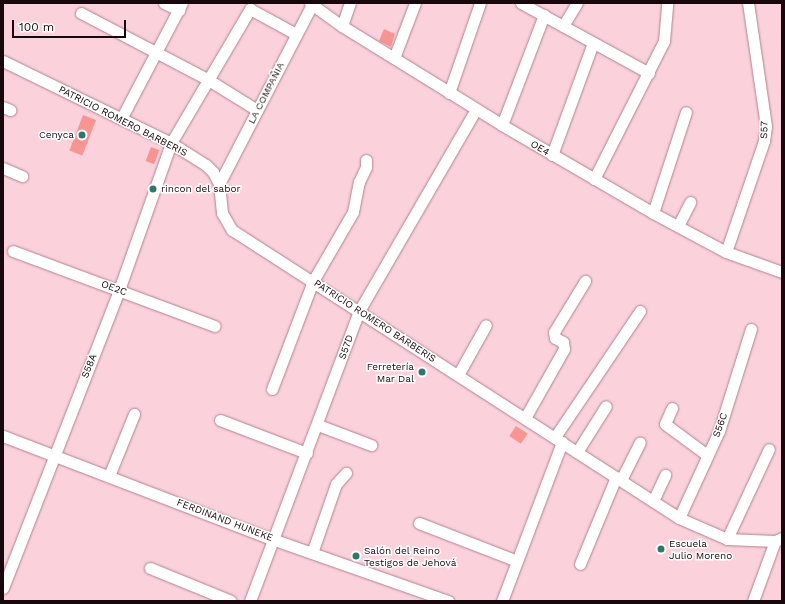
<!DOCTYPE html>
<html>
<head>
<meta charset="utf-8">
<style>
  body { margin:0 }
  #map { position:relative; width:785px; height:604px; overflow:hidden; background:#fbd1dc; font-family:"Work Sans",sans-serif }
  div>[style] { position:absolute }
  .building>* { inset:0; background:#f79593; transform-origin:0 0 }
  .roads { filter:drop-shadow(0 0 1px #b1828f) drop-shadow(0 0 1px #b1828f) }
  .minor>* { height:11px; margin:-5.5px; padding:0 5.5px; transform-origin:5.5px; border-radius:5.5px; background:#fff }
  .dots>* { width:11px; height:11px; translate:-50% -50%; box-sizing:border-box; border:2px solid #fff; border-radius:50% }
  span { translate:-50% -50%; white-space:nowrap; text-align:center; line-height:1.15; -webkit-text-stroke:3px #fff; paint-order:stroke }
  .street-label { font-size:10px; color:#18080d }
  .poi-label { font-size:10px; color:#18080d }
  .right { translate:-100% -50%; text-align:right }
  .left { translate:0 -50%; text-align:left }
  .frame { position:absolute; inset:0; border:4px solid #18080d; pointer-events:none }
  .scale { position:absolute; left:12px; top:20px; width:114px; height:18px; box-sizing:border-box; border:2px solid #18080d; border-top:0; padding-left:5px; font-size:12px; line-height:14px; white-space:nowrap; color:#18080d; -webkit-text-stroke:3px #fff; paint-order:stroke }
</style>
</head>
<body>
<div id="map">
  <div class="building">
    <div style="clip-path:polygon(384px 29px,395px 34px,391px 47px,379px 41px)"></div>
    <div style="left:83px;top:115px;width:14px;height:38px;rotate:21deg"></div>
    <div style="left:151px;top:147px;width:9px;height:15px;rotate:21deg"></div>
    <div style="left:516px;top:426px;width:14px;height:12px;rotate:34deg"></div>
  </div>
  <div class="roads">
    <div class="minor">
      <div style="left:164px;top:3px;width:17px;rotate:25deg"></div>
      <div style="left:310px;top:3px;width:39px;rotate:36deg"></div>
      <div style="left:342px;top:26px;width:188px;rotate:31.7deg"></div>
      <div style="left:502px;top:125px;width:175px;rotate:30.2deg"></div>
      <div style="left:653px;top:213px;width:83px;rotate:28.1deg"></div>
      <div style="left:726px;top:252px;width:59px;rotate:19.7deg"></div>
      <div style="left:521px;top:3px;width:146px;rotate:28.7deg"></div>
      <div style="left:81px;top:13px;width:142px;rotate:27.6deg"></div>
      <div style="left:207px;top:79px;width:59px;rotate:31.8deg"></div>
      <div style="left:342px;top:26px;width:24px;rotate:-71deg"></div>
      <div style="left:563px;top:26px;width:27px;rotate:-59deg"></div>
      <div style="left:394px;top:58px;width:59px;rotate:-69.1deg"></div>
      <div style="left:3px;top:61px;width:187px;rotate:26deg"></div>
      <div style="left:171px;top:143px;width:41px;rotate:32.2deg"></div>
      <div style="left:206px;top:165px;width:10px;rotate:45deg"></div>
      <div style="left:213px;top:172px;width:13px;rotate:63deg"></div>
      <div style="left:219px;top:184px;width:29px;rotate:84deg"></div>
      <div style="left:222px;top:213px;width:20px;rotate:60deg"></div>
      <div style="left:232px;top:230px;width:532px;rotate:32.79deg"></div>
      <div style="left:679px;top:518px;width:52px;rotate:23.6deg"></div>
      <div style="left:727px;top:539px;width:48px;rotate:2.4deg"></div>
      <div style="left:775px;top:541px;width:8px;rotate:-23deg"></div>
      <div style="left:449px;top:93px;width:95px;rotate:-71deg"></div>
      <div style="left:3px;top:107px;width:8px;rotate:23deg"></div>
      <div style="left:121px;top:119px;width:131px;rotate:-62.3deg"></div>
      <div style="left:502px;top:125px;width:118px;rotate:-69.1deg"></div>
      <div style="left:552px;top:155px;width:119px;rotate:-69.9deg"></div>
      <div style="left:3px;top:168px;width:21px;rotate:23deg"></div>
      <div style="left:594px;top:179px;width:155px;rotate:-63.1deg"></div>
      <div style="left:664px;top:41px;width:38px;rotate:-85deg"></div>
      <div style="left:219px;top:184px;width:204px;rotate:-62.6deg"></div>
      <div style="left:653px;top:213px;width:106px;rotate:-71.9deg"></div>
      <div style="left:678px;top:226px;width:27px;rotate:-63deg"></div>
      <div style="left:13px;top:251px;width:215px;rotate:20.4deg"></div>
      <div style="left:726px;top:252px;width:117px;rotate:-71.1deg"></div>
      <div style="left:764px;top:141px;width:15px;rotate:-82deg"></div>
      <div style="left:766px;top:126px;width:124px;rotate:-98.3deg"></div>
      <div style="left:458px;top:375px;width:57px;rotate:-60.8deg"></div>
      <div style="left:272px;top:389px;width:116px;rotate:-69.2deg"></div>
      <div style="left:313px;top:281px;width:80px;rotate:-59.9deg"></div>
      <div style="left:353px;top:212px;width:31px;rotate:-79deg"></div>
      <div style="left:359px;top:182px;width:17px;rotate:-65deg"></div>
      <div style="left:366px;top:167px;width:7px;rotate:-90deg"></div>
      <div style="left:672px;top:408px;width:17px;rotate:114deg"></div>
      <div style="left:665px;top:424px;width:52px;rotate:36.4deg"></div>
      <div style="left:525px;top:418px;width:79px;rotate:-60.5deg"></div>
      <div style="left:564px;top:349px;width:7px;rotate:-98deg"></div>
      <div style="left:563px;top:342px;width:9px;rotate:-153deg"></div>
      <div style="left:555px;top:338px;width:6px;rotate:-99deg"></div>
      <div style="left:554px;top:332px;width:60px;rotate:-58.7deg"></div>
      <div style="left:220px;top:420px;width:93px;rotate:20.8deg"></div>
      <div style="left:318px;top:425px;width:57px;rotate:20.7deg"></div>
      <div style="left:3px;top:436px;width:288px;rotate:21deg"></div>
      <div style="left:272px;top:539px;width:187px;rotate:19.4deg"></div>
      <div style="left:555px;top:437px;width:152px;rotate:-56deg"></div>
      <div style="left:577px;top:452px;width:54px;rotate:-57.8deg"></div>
      <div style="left:109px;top:476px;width:67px;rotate:-68deg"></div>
      <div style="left:621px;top:480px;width:42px;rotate:-63.4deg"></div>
      <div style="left:653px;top:501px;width:29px;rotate:-65deg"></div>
      <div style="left:679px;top:518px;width:96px;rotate:-65.3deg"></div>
      <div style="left:719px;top:431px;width:107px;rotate:-72.6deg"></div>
      <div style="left:419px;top:523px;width:105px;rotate:21.2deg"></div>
      <div style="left:727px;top:539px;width:99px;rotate:-65deg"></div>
      <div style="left:312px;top:553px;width:73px;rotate:-70.8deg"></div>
      <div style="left:336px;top:484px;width:15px;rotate:-48deg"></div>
      <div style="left:580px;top:564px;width:94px;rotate:-67.5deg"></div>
      <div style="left:150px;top:568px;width:87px;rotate:22.2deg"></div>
      <div style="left:3px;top:588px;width:320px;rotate:-68.7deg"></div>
      <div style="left:119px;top:290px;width:156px;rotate:-70.5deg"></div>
      <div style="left:171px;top:143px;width:156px;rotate:-59.5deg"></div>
      <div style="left:250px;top:9px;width:52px;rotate:28.5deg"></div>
      <div style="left:250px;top:601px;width:310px;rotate:-69.4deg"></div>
      <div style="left:359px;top:311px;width:233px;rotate:-59.9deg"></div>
      <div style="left:502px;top:601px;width:170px;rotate:-69.3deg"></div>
      <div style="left:753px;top:601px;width:64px;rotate:-69.9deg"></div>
    </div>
  </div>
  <div class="dots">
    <div style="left:82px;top:135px;background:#31766b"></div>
    <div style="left:153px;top:189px;background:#31766b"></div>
    <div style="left:422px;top:372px;background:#31766b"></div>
    <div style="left:661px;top:549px;background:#31766b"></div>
    <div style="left:356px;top:556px;background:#31766b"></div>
  </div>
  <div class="street-label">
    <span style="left:266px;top:93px;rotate:-63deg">LA COMPAÑIA</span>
    <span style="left:123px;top:121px;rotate:27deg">PATRICIO ROMERO BARBERIS</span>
    <span style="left:764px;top:130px;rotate:-88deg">S57</span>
    <span style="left:540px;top:148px;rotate:31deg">OE4</span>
    <span style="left:114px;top:288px;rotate:20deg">OE2C</span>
    <span style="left:375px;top:321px;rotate:33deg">PATRICIO ROMERO BARBERIS</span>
    <span style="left:346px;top:347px;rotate:-70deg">S57D</span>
    <span style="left:89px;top:366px;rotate:-69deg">S58A</span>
    <span style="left:720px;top:425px;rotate:-70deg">S56C</span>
    <span style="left:225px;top:520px;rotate:21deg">FERDINAND HUNEKE</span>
  </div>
  <div class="poi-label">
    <span class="right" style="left:74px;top:135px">Cenyca</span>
    <span class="left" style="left:161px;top:189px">rincon del sabor</span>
    <span class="right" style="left:414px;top:372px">Ferretería<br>Mar Dal</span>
    <span class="left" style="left:669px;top:549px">Escuela<br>Julio Moreno</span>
    <span class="left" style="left:364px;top:556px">Salón del Reino<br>Testigos de Jehová</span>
  </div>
  <div class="frame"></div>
  <div class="scale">100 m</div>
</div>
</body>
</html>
